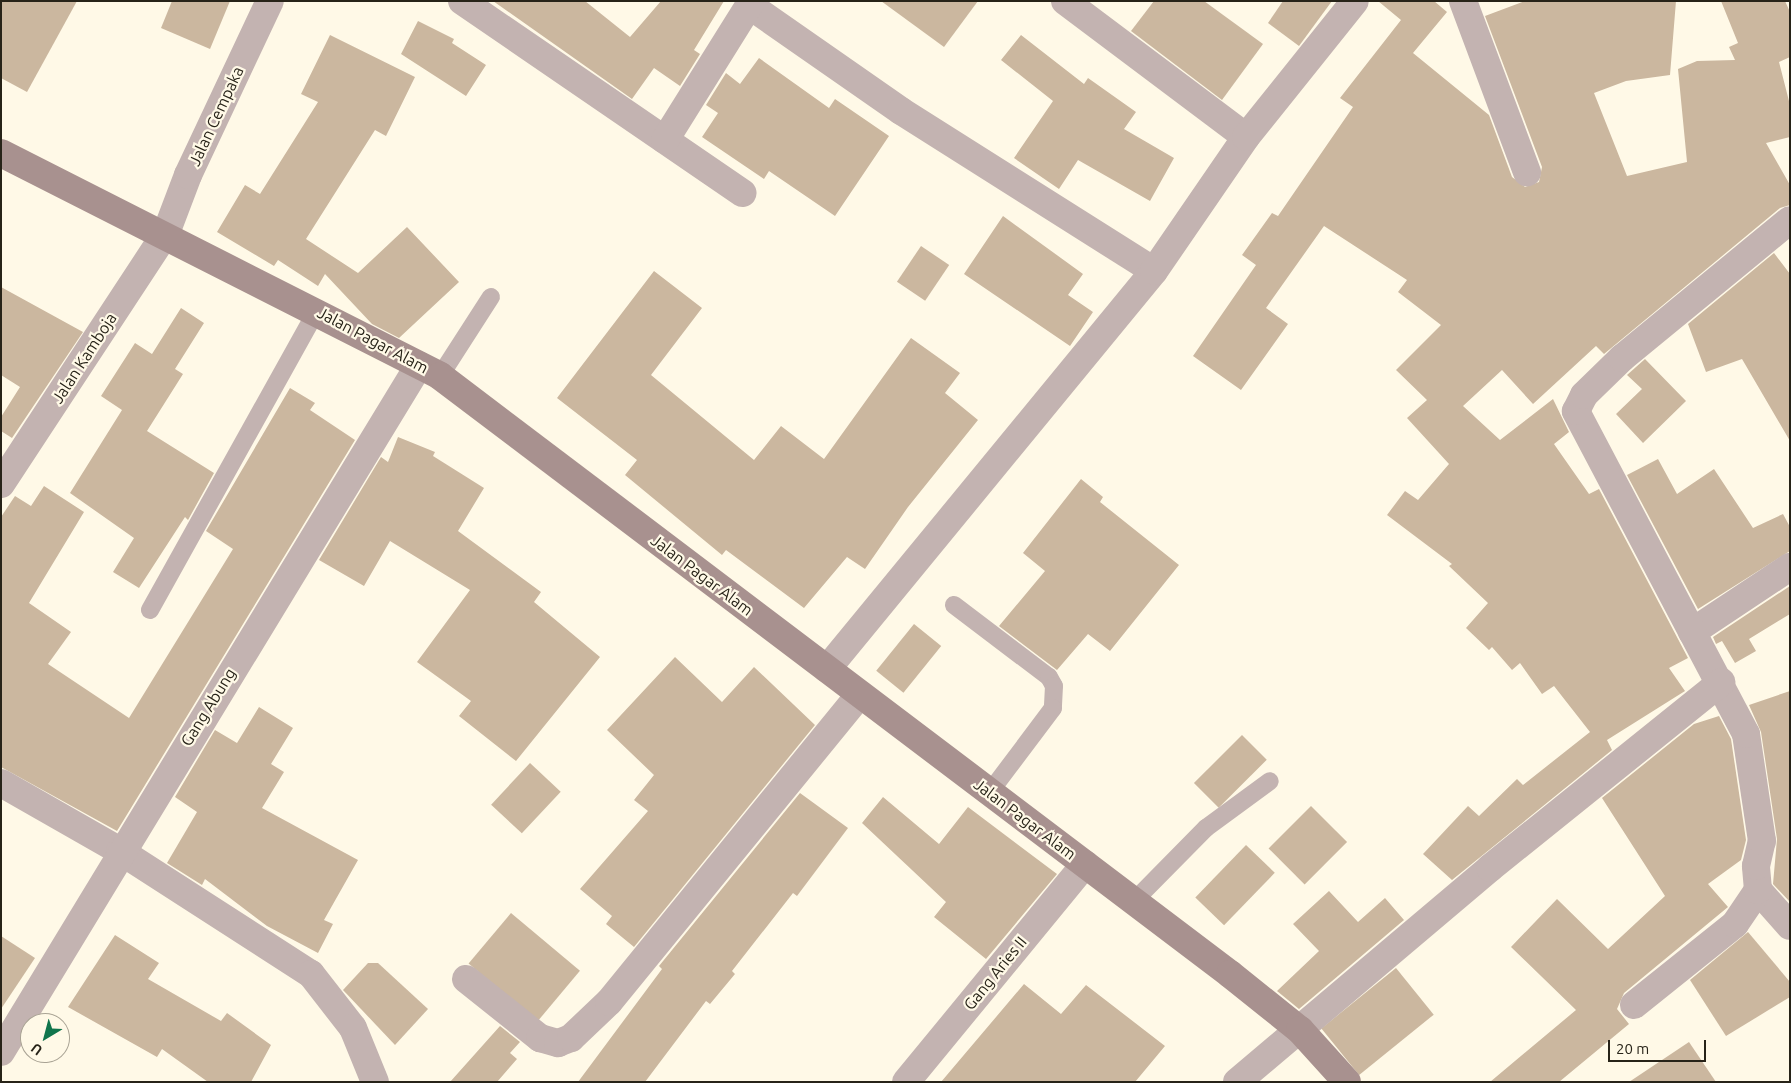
<!DOCTYPE html>
<html>
<head>
<meta charset="utf-8">
<style>
  body { margin:0 }
  #map { position:relative; width:1791px; height:1083px; overflow:hidden; background:#fff9e7; font-family:Ubuntu,sans-serif }
  div>[style] { position:absolute }
  .building>* { inset:0; background:#cbb79f; transform-origin:0 0 }
  .lane>* { height:18px; margin:-9px; padding:0 9px; transform-origin:9px; border-radius:9px; background:#c3b3b1 }
  .street>* { height:28px; margin:-14px; padding:0 14px; transform-origin:14px; border-radius:14px; background:#c3b3b1 }
  .secondary>* { height:28px; margin:-14px; padding:0 14px; transform-origin:14px; border-radius:14px; background:#a8918f }
  span { translate:-50% -50%; white-space:nowrap; text-align:center; line-height:1.15; -webkit-text-stroke:4.5px #fff9e7; paint-order:stroke }
  .street-label { font-size:16px; color:#272318 }
  .frame { position:absolute; inset:0; border:2px solid #272318; pointer-events:none }
  .north { position:absolute; left:20px; top:1013px; width:50px; height:50px; box-sizing:border-box; background:#fff9e7; border:1px solid #a9a394; border-radius:50%; rotate:217deg; font-size:14px; font-weight:700; line-height:20px; text-align:center; color:#272318 }
  .north::after { content:''; display:block; margin:auto; width:18px; height:22px; background:#11754c; clip-path:polygon(50% 0,100% 100%,50% 72%,0 100%) }
  .scale { position:absolute; left:1608px; top:1040px; width:98px; height:22px; box-sizing:border-box; border:2px solid #272318; border-top:0; padding-left:6px; font-size:15px; line-height:18px; white-space:nowrap; color:#272318; -webkit-text-stroke:4px #fff9e7; paint-order:stroke }
</style>
</head>
<body>
<div id="map">
  <div class="building">
    <div style="clip-path:polygon(1px 1px,77px 1px,27px 92px,1px 78px)"></div>
    <div style="clip-path:polygon(172px 1px,230px 1px,210px 49px,161px 28px)"></div>
    <div style="clip-path:polygon(493px 1px,585px 1px,630px 37px,661px 1px,724px 1px,694px 50px,700px 54px,680px 86px,654px 68px,632px 99px)"></div>
    <div style="clip-path:polygon(881px 1px,978px 1px,944px 47px)"></div>
    <div style="clip-path:polygon(1154px 1px,1204px 1px,1263px 44px,1222px 100px,1131px 31px)"></div>
    <div style="clip-path:polygon(1283px 1px,1332px 1px,1299px 46px,1268px 23px)"></div>
    <div style="clip-path:polygon(1378px 1px,1434px 1px,1447px 12px,1413px 53px,1489px 115px,1512px 177px,1525px 187px,1539px 182px,1542px 167px,1485px 16px,1525px 1px,1676px 1px,1670px 75px,1626px 81px,1594px 93px,1627px 176px,1687px 162px,1678px 69px,1697px 61px,1735px 60px,1729px 47px,1738px 43px,1721px 1px,1785px 1px,1790px 12px,1790px 57px,1779px 62px,1790px 105px,1790px 137px,1766px 143px,1790px 185px,1790px 205px,1780px 208px,1604px 354px,1596px 346px,1533px 404px,1502px 370px,1463px 406px,1500px 440px,1553px 399px,1569px 432px,1554px 444px,1589px 494px,1599px 489px,1688px 658px,1669px 668px,1685px 691px,1607px 740px,1612px 750px,1452px 880px,1423px 854px,1468px 806px,1479px 816px,1517px 779px,1523px 785px,1590px 732px,1554px 686px,1542px 694px,1520px 663px,1512px 670px,1492px 647px,1489px 650px,1466px 628px,1488px 603px,1449px 566px,1452px 564px,1387px 515px,1405px 491px,1418px 500px,1449px 464px,1407px 418px,1427px 400px,1396px 370px,1441px 325px,1398px 292px,1407px 280px,1324px 226px,1266px 308px,1288px 324px,1241px 390px,1193px 356px,1256px 265px,1242px 255px,1272px 213px,1278px 216px,1353px 107px,1340px 98px,1401px 20px)"></div>
    <div style="clip-path:polygon(418px 21px,454px 39px,452px 43px,486px 65px,466px 96px,401px 54px)"></div>
    <div style="clip-path:polygon(330px 35px,415px 77px,386px 136px,375px 130px,306px 239px,358px 273px,407px 227px,459px 282px,399px 338px,372px 324px,325px 274px,318px 286px,278px 260px,274px 266px,217px 232px,245px 185px,260px 194px,318px 102px,301px 94px)"></div>
    <div style="clip-path:polygon(1021px 35px,1084px 84px,1088px 78px,1136px 112px,1124px 129px,1174px 158px,1150px 201px,1078px 160px,1059px 189px,1014px 158px,1053px 101px,1001px 60px)"></div>
    <div style="clip-path:polygon(759px 58px,829px 108px,835px 99px,889px 136px,835px 216px,769px 171px,764px 179px,702px 137px,718px 113px,706px 105px,726px 73px,740px 84px)"></div>
    <div style="clip-path:polygon(1003px 216px,1083px 274px,1068px 295px,1093px 312px,1070px 346px,964px 274px)"></div>
    <div style="left:921px;top:246px;width:34px;height:43px;rotate:34deg"></div>
    <div style="clip-path:polygon(1774px 253px,1790px 274px,1790px 441px,1742px 359px,1706px 372px,1688px 324px)"></div>
    <div style="clip-path:polygon(654px 271px,702px 308px,651px 375px,754px 460px,781px 426px,824px 459px,911px 338px,960px 373px,945px 393px,978px 420px,908px 507px,865px 569px,847px 557px,804px 608px,726px 550px,722px 555px,625px 475px,637px 460px,557px 398px)"></div>
    <div style="clip-path:polygon(1px 287px,83px 332px,12px 438px,1px 431px,1px 417px,20px 387px,1px 375px)"></div>
    <div style="clip-path:polygon(181px 308px,204px 323px,175px 369px,183px 374px,147px 431px,214px 473px,188px 520px,185px 517px,139px 588px,113px 572px,134px 538px,70px 493px,122px 410px,101px 396px,135px 343px,152px 354px)"></div>
    <div style="clip-path:polygon(1645px 359px,1686px 401px,1643px 443px,1616px 414px,1642px 389px,1627px 375px)"></div>
    <div style="clip-path:polygon(290px 388px,315px 403px,310px 410px,355px 440px,117px 831px,1px 767px,1px 517px,15px 496px,31px 506px,44px 486px,84px 512px,29px 603px,71px 632px,48px 664px,129px 718px,233px 549px,206px 531px)"></div>
    <div style="clip-path:polygon(398px 437px,435px 452px,433px 456px,484px 488px,458px 531px,541px 592px,534px 602px,600px 657px,516px 761px,459px 716px,471px 701px,417px 662px,470px 590px,390px 541px,364px 586px,319px 560px,381px 457px,388px 462px)"></div>
    <div style="clip-path:polygon(1658px 459px,1677px 494px,1714px 469px,1753px 528px,1783px 514px,1790px 527px,1790px 551px,1698px 609px,1627px 475px)"></div>
    <div style="clip-path:polygon(1081px 479px,1103px 497px,1100px 502px,1179px 565px,1110px 651px,1088px 634px,1057px 670px,999px 626px,1045px 571px,1023px 553px)"></div>
    <div style="clip-path:polygon(1790px 586px,1790px 614px,1749px 639px,1756px 651px,1735px 663px,1722px 641px,1716px 644px,1713px 637px)"></div>
    <div style="left:914px;top:624px;width:35px;height:60px;rotate:39deg"></div>
    <div style="clip-path:polygon(675px 657px,722px 702px,754px 667px,815px 725px,634px 947px,606px 924px,612px 916px,580px 889px,648px 811px,634px 800px,654px 775px,607px 730px)"></div>
    <div style="clip-path:polygon(1790px 691px,1790px 902px,1773px 884px,1777px 839px,1761px 732px,1749px 705px)"></div>
    <div style="clip-path:polygon(259px 707px,293px 728px,271px 764px,284px 772px,262px 808px,358px 860px,324px 920px,333px 924px,318px 953px,267px 926px,205px 879px,202px 885px,167px 863px,197px 812px,175px 797px,215px 730px,237px 743px)"></div>
    <div style="clip-path:polygon(1719px 716px,1731px 739px,1746px 840px,1741px 860px,1708px 884px,1728px 907px,1624px 993px,1617px 1009px,1629px 1024px,1559px 1082px,1490px 1082px,1576px 1010px,1511px 947px,1557px 899px,1608px 949px,1665px 896px,1602px 798px,1694px 724px)"></div>
    <div style="left:1242px;top:735px;width:35px;height:68px;rotate:45deg"></div>
    <div style="left:530px;top:763px;width:42px;height:57px;rotate:43deg"></div>
    <div style="clip-path:polygon(800px 793px,848px 828px,797px 896px,793px 893px,732px 971px,735px 974px,710px 1004px,706px 1001px,645px 1082px,578px 1082px,662px 969px,659px 966px)"></div>
    <div style="clip-path:polygon(883px 797px,939px 844px,968px 807px,1057px 874px,986px 959px,934px 917px,946px 902px,862px 823px)"></div>
    <div style="left:1311px;top:806px;width:51px;height:60px;rotate:45deg"></div>
    <div style="left:1246px;top:845px;width:40px;height:73px;rotate:44deg"></div>
    <div style="clip-path:polygon(1329px 891px,1358px 922px,1385px 898px,1404px 920px,1299px 1009px,1277px 991px,1319px 951px,1293px 924px)"></div>
    <div style="left:511px;top:913px;width:90px;height:66px;rotate:40deg"></div>
    <div style="clip-path:polygon(1748px 932px,1790px 982px,1790px 997px,1726px 1036px,1690px 980px)"></div>
    <div style="clip-path:polygon(115px 935px,159px 963px,148px 979px,221px 1021px,227px 1013px,271px 1045px,251px 1082px,208px 1082px,162px 1049px,157px 1057px,68px 1007px)"></div>
    <div style="clip-path:polygon(1px 936px,35px 958px,1px 1009px)"></div>
    <div style="clip-path:polygon(368px 963px,378px 963px,428px 1009px,395px 1045px,343px 990px)"></div>
    <div style="left:1396px;top:968px;width:60px;height:96px;rotate:51deg"></div>
    <div style="clip-path:polygon(1024px 984px,1061px 1014px,1086px 985px,1165px 1046px,1135px 1082px,941px 1082px)"></div>
    <div style="clip-path:polygon(500px 1026px,520px 1042px,510px 1053px,517px 1059px,497px 1082px,450px 1082px)"></div>
    <div style="clip-path:polygon(1689px 1042px,1716px 1082px,1629px 1082px)"></div>
  </div>
  <div class="lane">
    <div style="left:440px;top:376px;width:94px;rotate:-57.2deg"></div>
    <div style="left:954px;top:605px;width:119px;rotate:37.2deg"></div>
    <div style="left:1049px;top:677px;width:10px;rotate:61deg"></div>
    <div style="left:1054px;top:686px;width:22px;rotate:93deg"></div>
    <div style="left:1053px;top:708px;width:105px;rotate:126.9deg"></div>
    <div style="left:150px;top:610px;width:343px;rotate:-60.9deg"></div>
    <div style="left:1134px;top:901px;width:103px;rotate:-45.4deg"></div>
    <div style="left:1206px;top:828px;width:79px;rotate:-36.3deg"></div>
  </div>
  <div class="street">
    <div style="left:462px;top:1px;width:340px;rotate:34.4deg"></div>
    <div style="left:1065px;top:1px;width:226px;rotate:36.9deg"></div>
    <div style="left:1463px;top:1px;width:183px;rotate:69.5deg"></div>
    <div style="left:749px;top:5px;width:185px;rotate:34.9deg"></div>
    <div style="left:901px;top:111px;width:299px;rotate:32.3deg"></div>
    <div style="left:665px;top:140px;width:164px;rotate:-58deg"></div>
    <div style="left:1px;top:484px;width:300px;rotate:-56.7deg"></div>
    <div style="left:166px;top:233px;width:62px;rotate:-69.2deg"></div>
    <div style="left:188px;top:175px;width:192px;rotate:-64.8deg"></div>
    <div style="left:1692px;top:632px;width:118px;rotate:-33.6deg"></div>
    <div style="left:827px;top:669px;width:515px;rotate:-50.59deg"></div>
    <div style="left:1154px;top:271px;width:163px;rotate:-55.5deg"></div>
    <div style="left:1246px;top:137px;width:174px;rotate:-51.3deg"></div>
    <div style="left:1px;top:783px;width:137px;rotate:29.7deg"></div>
    <div style="left:120px;top:851px;width:227px;rotate:32.8deg"></div>
    <div style="left:311px;top:974px;width:68px;rotate:52.1deg"></div>
    <div style="left:353px;top:1028px;width:58px;rotate:67.8deg"></div>
    <div style="left:1758px;top:890px;width:48px;rotate:48.4deg"></div>
    <div style="left:466px;top:979px;width:95px;rotate:38.6deg"></div>
    <div style="left:540px;top:1038px;width:19px;rotate:16deg"></div>
    <div style="left:558px;top:1043px;width:14px;rotate:-21deg"></div>
    <div style="left:571px;top:1038px;width:52px;rotate:-43.5deg"></div>
    <div style="left:609px;top:1002px;width:397px;rotate:-50.8deg"></div>
    <div style="left:1634px;top:1005px;width:129px;rotate:-38.7deg"></div>
    <div style="left:1735px;top:924px;width:41px;rotate:-55.9deg"></div>
    <div style="left:1758px;top:890px;width:24px;rotate:-95deg"></div>
    <div style="left:1756px;top:866px;width:26px;rotate:-77deg"></div>
    <div style="left:1762px;top:841px;width:108px;rotate:-98.5deg"></div>
    <div style="left:1746px;top:734px;width:365px;rotate:-117.8deg"></div>
    <div style="left:1576px;top:411px;width:18px;rotate:-63deg"></div>
    <div style="left:1584px;top:395px;width:53px;rotate:-44.2deg"></div>
    <div style="left:1622px;top:358px;width:217px;rotate:-39.4deg"></div>
    <div style="left:1px;top:1052px;width:804px;rotate:-58.68deg"></div>
    <div style="left:906px;top:1082px;width:282px;rotate:-50.6deg"></div>
    <div style="left:1237px;top:1082px;width:331px;rotate:-40.2deg"></div>
    <div style="left:1490px;top:868px;width:297px;rotate:-38.8deg"></div>
  </div>
  <div class="secondary">
    <div style="left:1px;top:153px;width:492px;rotate:26.9deg"></div>
    <div style="left:440px;top:376px;width:991px;rotate:37.12deg"></div>
    <div style="left:1230px;top:974px;width:90px;rotate:38.7deg"></div>
    <div style="left:1300px;top:1030px;width:70px;rotate:47.9deg"></div>
  </div>
  <div class="street-label">
    <span style="left:216px;top:116px;rotate:-65deg">Jalan Cempaka</span>
    <span style="left:373px;top:340px;rotate:28deg">Jalan Pagar Alam</span>
    <span style="left:84px;top:358px;rotate:-57deg">Jalan Kamboja</span>
    <span style="left:702px;top:575px;rotate:37deg">Jalan Pagar Alam</span>
    <span style="left:208px;top:707px;rotate:-58deg">Gang Abung</span>
    <span style="left:1025px;top:819px;rotate:37deg">Jalan Pagar Alam</span>
    <span style="left:995px;top:973px;rotate:-51deg">Gang Aries II</span>
  </div>
  <div class="frame"></div>
  <div class="north">U</div>
  <div class="scale">20 m</div>
</div>
</body>
</html>
